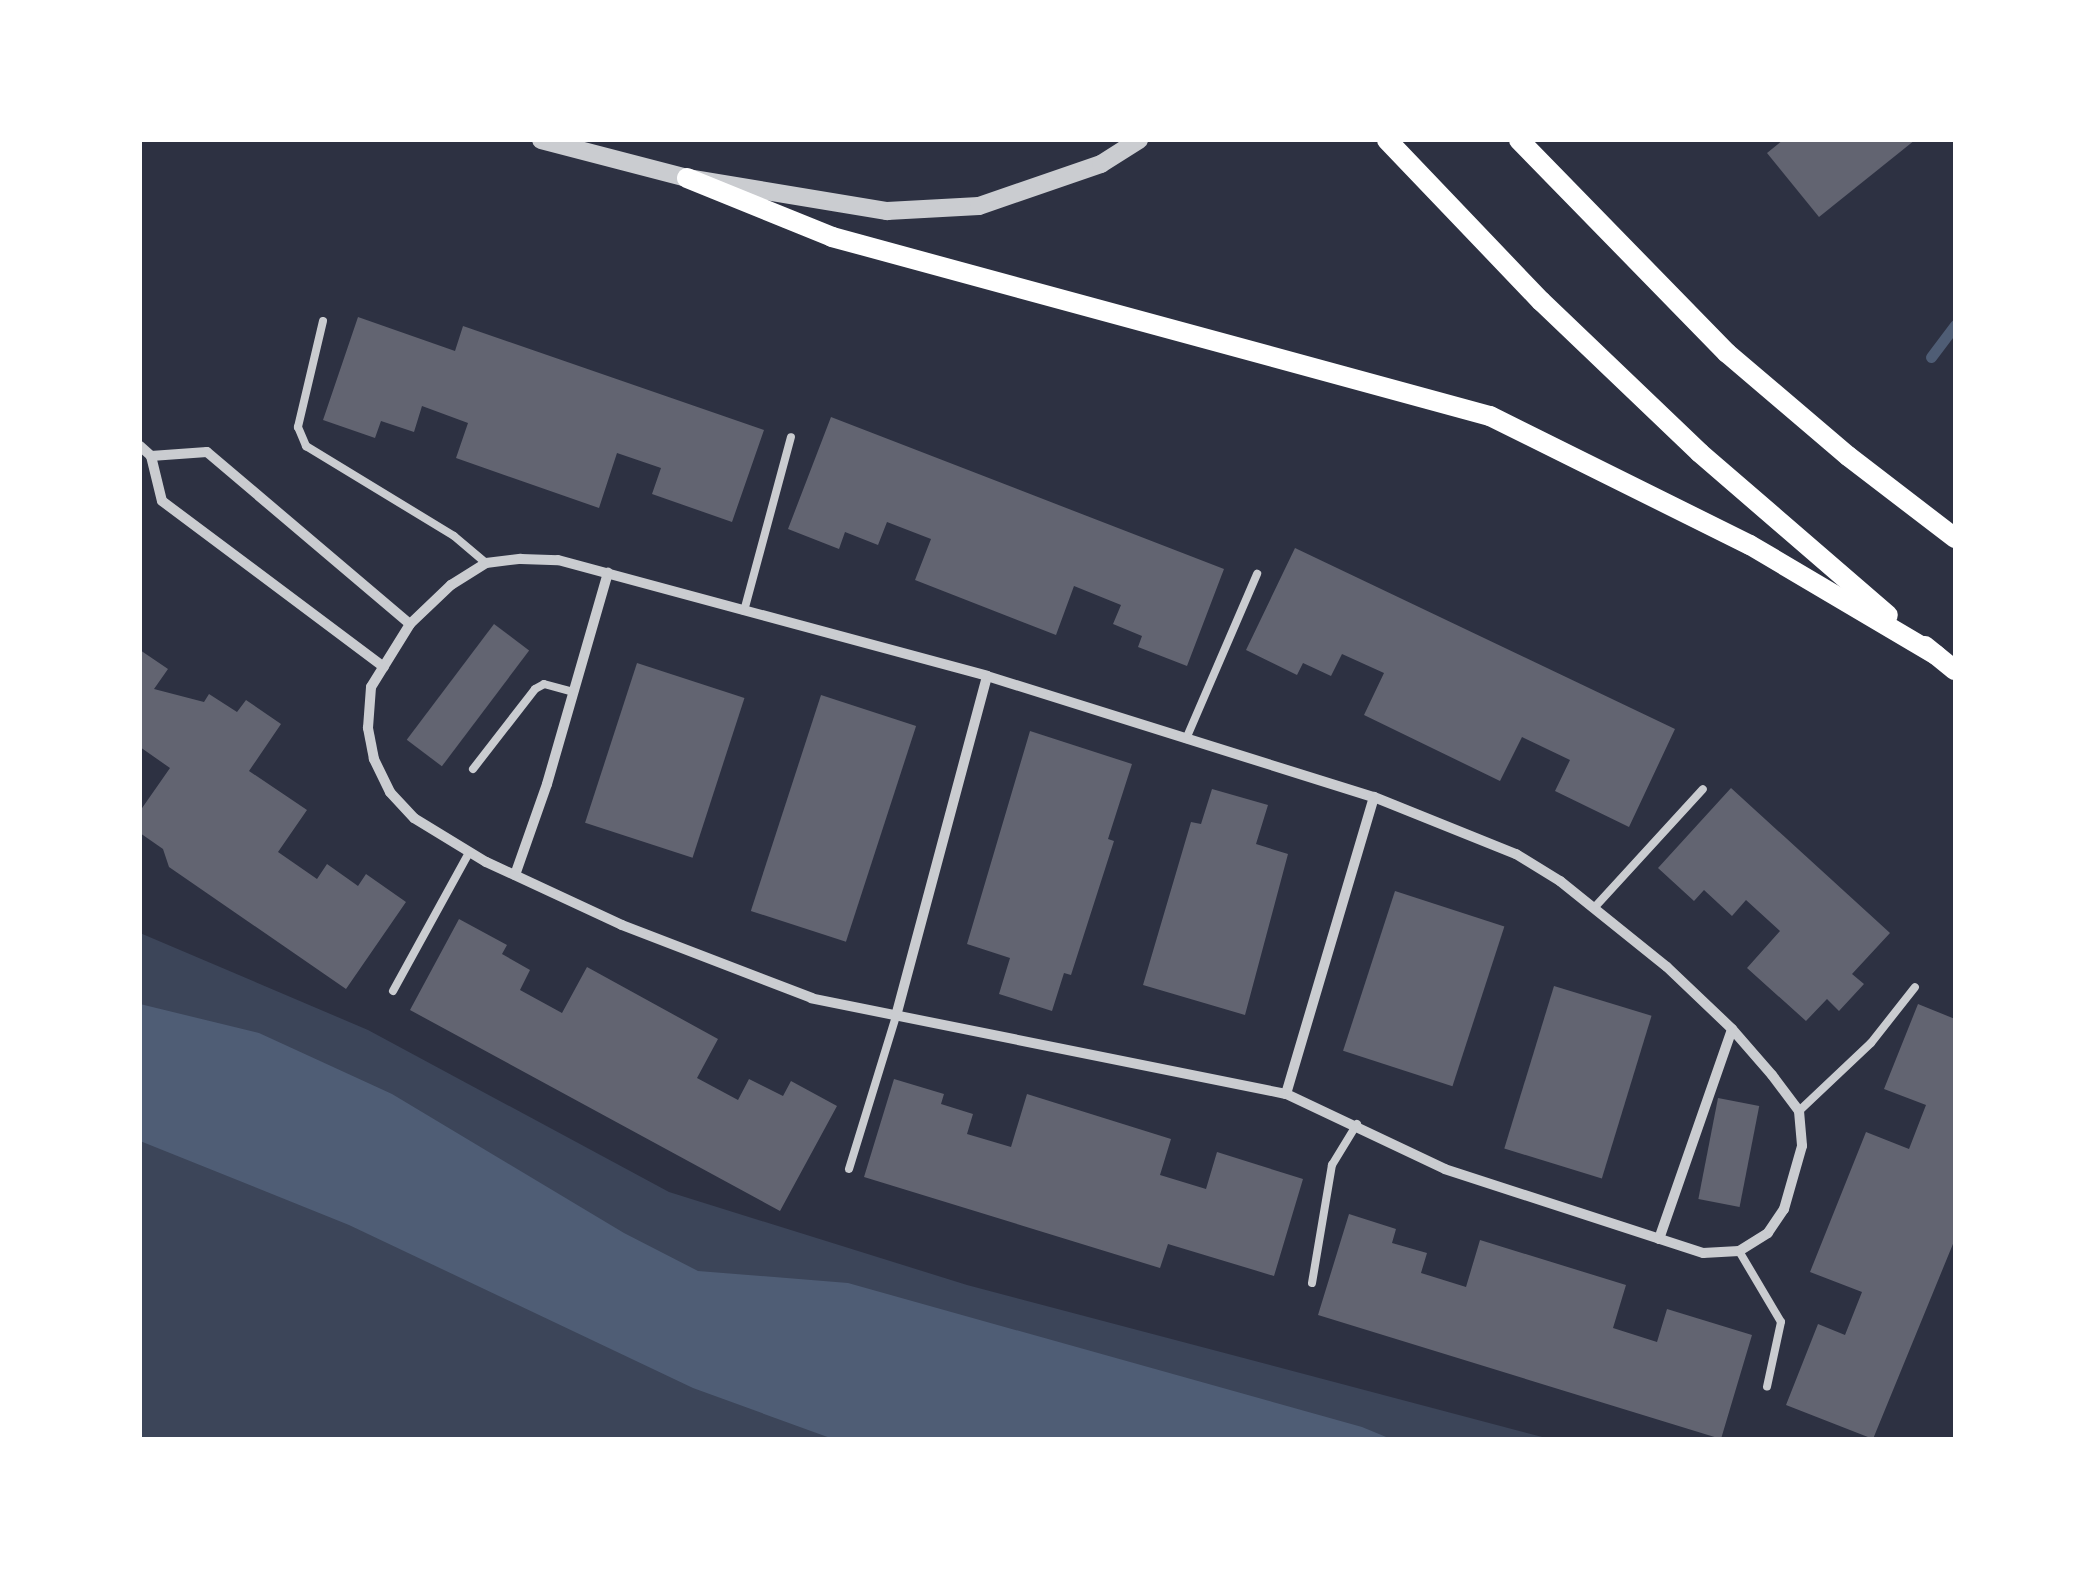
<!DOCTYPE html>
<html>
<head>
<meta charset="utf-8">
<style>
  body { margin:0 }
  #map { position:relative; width:2095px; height:1579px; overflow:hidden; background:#2d3142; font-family:"Work Sans",sans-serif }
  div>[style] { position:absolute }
  .green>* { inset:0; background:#3c4559 }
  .water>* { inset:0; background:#4f5d75 }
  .stream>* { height:11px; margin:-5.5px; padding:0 5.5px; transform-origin:5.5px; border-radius:5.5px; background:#4f5d75 }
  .building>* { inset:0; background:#626471; transform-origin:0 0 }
  .service>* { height:8px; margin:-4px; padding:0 4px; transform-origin:4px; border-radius:4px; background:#caccd0 }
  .minor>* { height:10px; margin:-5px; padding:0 5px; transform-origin:5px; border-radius:5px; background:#caccd0 }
  .tertiary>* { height:18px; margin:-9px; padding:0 9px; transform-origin:9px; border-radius:9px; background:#caccd0 }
  .secondary>* { height:20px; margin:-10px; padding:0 10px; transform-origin:10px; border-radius:10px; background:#fff }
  span { translate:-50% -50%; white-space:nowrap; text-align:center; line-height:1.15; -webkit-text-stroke:10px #fff; paint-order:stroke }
  .frame { position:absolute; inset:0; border:142px solid #fff; pointer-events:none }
</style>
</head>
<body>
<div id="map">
  <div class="green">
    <div style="clip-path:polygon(140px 933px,368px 1030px,669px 1192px,967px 1285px,1550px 1439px,140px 1439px)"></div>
  </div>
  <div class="water">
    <div style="clip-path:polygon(140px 1004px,259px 1033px,392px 1094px,624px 1233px,698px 1271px,848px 1283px,1362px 1427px,1391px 1439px,833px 1439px,693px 1388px,349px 1225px,140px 1141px)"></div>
  </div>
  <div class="stream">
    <div style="left:1931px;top:357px;width:40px;rotate:-53deg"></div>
  </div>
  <div class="building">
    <div style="clip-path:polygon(1783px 140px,1915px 140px,1819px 217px,1767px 153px)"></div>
    <div style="clip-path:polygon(358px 317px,455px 351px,463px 326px,764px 430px,732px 522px,652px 494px,661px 468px,617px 453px,599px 508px,456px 458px,468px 423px,422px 406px,414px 432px,381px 421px,375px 438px,323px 420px)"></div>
    <div style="clip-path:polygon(831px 417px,1224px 569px,1187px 666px,1138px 647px,1142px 636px,1113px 624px,1121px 605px,1074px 586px,1056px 635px,915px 580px,931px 539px,887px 522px,878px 545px,845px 532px,839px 549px,788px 529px)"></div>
    <div style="clip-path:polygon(1295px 548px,1675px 729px,1629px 827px,1555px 791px,1570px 760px,1522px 737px,1500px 781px,1364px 715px,1384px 673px,1342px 654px,1331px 676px,1303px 663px,1297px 675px,1246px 650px)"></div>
    <div style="left:494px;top:624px;width:44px;height:145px;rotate:37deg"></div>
    <div style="clip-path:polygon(140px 650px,168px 669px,154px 689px,204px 702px,209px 694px,237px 712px,246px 700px,281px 724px,249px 771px,307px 810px,278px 852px,317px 879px,327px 864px,358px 886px,366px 874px,406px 902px,346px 989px,169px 867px,163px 849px,140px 833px,140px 811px,170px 768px,140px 747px)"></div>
    <div style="left:637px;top:663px;width:113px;height:168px;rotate:18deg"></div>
    <div style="left:821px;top:695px;width:100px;height:227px;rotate:18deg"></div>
    <div style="clip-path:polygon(1030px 731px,1132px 764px,1108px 839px,1114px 841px,1071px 975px,1064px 973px,1052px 1011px,999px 994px,1010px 958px,967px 944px)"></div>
    <div style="clip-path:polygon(1731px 788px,1890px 933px,1852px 974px,1864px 984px,1839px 1011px,1827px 999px,1806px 1021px,1747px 968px,1780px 931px,1746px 900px,1732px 916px,1704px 890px,1694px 901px,1658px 868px)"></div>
    <div style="clip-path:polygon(1212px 789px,1268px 805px,1256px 844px,1288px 854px,1245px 1015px,1143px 985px,1191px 822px,1201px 824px)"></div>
    <div style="left:1395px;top:891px;width:115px;height:168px;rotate:18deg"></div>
    <div style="clip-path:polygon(459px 919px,507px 945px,502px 954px,530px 970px,520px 990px,562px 1013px,587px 967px,718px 1039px,697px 1078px,738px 1100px,749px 1079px,783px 1096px,791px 1081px,837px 1106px,780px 1211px,410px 1010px)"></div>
    <div style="left:1554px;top:986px;width:102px;height:170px;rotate:17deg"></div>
    <div style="clip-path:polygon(1918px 1004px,1955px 1019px,1955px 1239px,1873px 1439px,1786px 1405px,1818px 1324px,1845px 1335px,1862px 1292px,1810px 1272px,1866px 1132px,1909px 1149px,1926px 1105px,1884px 1089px)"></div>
    <div style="clip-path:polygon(894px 1079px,944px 1094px,941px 1104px,973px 1114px,967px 1134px,1011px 1147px,1027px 1094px,1171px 1139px,1160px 1175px,1206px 1189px,1217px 1152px,1303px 1179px,1274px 1276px,1168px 1244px,1160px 1268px,864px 1177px)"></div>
    <div style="left:1718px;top:1098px;width:42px;height:103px;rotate:11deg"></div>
    <div style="clip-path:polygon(1349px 1214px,1396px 1229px,1392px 1243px,1427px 1253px,1421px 1273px,1466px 1287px,1480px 1240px,1626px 1285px,1613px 1328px,1657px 1342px,1667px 1309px,1752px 1335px,1721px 1439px,1318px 1315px)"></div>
  </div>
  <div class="service">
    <div style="left:323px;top:321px;width:109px;rotate:103.3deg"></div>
    <div style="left:298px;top:427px;width:21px;rotate:67deg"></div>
    <div style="left:306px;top:446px;width:173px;rotate:31.3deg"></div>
    <div style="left:454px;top:536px;width:42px;rotate:40.2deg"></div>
    <div style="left:744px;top:611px;width:180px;rotate:-74.9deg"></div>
    <div style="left:1186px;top:739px;width:180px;rotate:-66.7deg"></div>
    <div style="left:473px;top:769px;width:101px;rotate:-52.2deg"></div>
    <div style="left:535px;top:689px;width:10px;rotate:-29deg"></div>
    <div style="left:544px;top:684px;width:31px;rotate:15deg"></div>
    <div style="left:1594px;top:908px;width:161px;rotate:-47.5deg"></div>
    <div style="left:393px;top:991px;width:158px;rotate:-61.2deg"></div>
    <div style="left:1799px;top:1111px;width:99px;rotate:-43.4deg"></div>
    <div style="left:1871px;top:1043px;width:71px;rotate:-51.8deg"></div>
    <div style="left:849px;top:1169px;width:160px;rotate:-72.9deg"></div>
    <div style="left:1739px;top:1251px;width:82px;rotate:59.4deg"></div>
    <div style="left:1781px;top:1322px;width:66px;rotate:102.2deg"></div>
    <div style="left:1312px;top:1283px;width:120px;rotate:-80.4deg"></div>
    <div style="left:1332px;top:1165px;width:48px;rotate:-58.6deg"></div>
  </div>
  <div class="minor">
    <div style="left:140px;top:446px;width:15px;rotate:42deg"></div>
    <div style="left:151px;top:456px;width:46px;rotate:76.3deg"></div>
    <div style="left:162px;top:501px;width:277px;rotate:36.8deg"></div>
    <div style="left:151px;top:456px;width:56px;rotate:-4.1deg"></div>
    <div style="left:207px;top:452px;width:266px;rotate:40.3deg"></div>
    <div style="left:521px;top:559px;width:37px;rotate:2deg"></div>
    <div style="left:558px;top:560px;width:444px;rotate:15.1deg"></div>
    <div style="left:987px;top:676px;width:405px;rotate:17.4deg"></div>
    <div style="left:1374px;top:797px;width:153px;rotate:21.9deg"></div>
    <div style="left:1516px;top:854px;width:52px;rotate:31.5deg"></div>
    <div style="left:1560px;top:881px;width:137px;rotate:38.8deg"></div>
    <div style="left:1667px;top:967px;width:90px;rotate:43.6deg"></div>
    <div style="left:1732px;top:1029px;width:61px;rotate:49deg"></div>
    <div style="left:1772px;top:1075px;width:45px;rotate:53.1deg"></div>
    <div style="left:1799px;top:1111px;width:35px;rotate:85deg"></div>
    <div style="left:1802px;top:1146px;width:66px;rotate:105.9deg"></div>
    <div style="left:1784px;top:1209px;width:29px;rotate:124deg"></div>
    <div style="left:1768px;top:1233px;width:34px;rotate:148deg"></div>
    <div style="left:1739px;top:1251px;width:36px;rotate:177deg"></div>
    <div style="left:1703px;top:1253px;width:271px;rotate:-162deg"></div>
    <div style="left:1445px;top:1169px;width:176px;rotate:-154.7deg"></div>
    <div style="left:1286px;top:1094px;width:484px;rotate:-168.6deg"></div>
    <div style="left:812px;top:998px;width:204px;rotate:-159deg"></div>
    <div style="left:622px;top:925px;width:150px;rotate:-155.1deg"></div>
    <div style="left:486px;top:862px;width:84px;rotate:-148.6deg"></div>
    <div style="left:414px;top:818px;width:35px;rotate:-133deg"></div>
    <div style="left:390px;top:792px;width:37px;rotate:-116deg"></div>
    <div style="left:374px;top:759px;width:32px;rotate:-101deg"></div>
    <div style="left:368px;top:728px;width:41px;rotate:-85.8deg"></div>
    <div style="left:371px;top:687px;width:74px;rotate:-58.2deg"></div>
    <div style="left:410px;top:624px;width:57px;rotate:-43.6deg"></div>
    <div style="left:451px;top:585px;width:41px;rotate:-32.2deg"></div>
    <div style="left:486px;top:563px;width:35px;rotate:-7deg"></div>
    <div style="left:515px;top:875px;width:96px;rotate:-70.6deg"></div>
    <div style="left:547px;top:784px;width:220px;rotate:-73.9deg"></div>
    <div style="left:896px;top:1016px;width:352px;rotate:-75deg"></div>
    <div style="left:1286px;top:1094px;width:310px;rotate:-73.5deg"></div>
    <div style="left:1659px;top:1239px;width:222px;rotate:-70.8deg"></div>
  </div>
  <div class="tertiary">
    <div style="left:541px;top:140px;width:151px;rotate:14.6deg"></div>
    <div style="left:687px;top:178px;width:203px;rotate:9.4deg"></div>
    <div style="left:887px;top:211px;width:92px;rotate:-3.1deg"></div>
    <div style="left:979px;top:206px;width:129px;rotate:-19deg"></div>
    <div style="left:1101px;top:164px;width:45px;rotate:-32.3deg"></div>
  </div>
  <div class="secondary">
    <div style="left:1387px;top:140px;width:223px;rotate:46.3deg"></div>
    <div style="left:1541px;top:301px;width:220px;rotate:43.7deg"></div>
    <div style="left:1700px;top:453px;width:248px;rotate:40.8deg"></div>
    <div style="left:1519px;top:140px;width:298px;rotate:45.7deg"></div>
    <div style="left:1727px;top:353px;width:159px;rotate:40.4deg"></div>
    <div style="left:1848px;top:456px;width:135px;rotate:37.5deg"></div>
    <div style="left:687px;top:178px;width:157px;rotate:22.1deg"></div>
    <div style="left:832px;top:237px;width:682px;rotate:15.22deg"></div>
    <div style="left:1490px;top:416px;width:290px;rotate:26.4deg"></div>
    <div style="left:1750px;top:545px;width:216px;rotate:30.6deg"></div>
    <div style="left:1925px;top:646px;width:38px;rotate:39deg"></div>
  </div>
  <div class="frame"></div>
</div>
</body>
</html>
